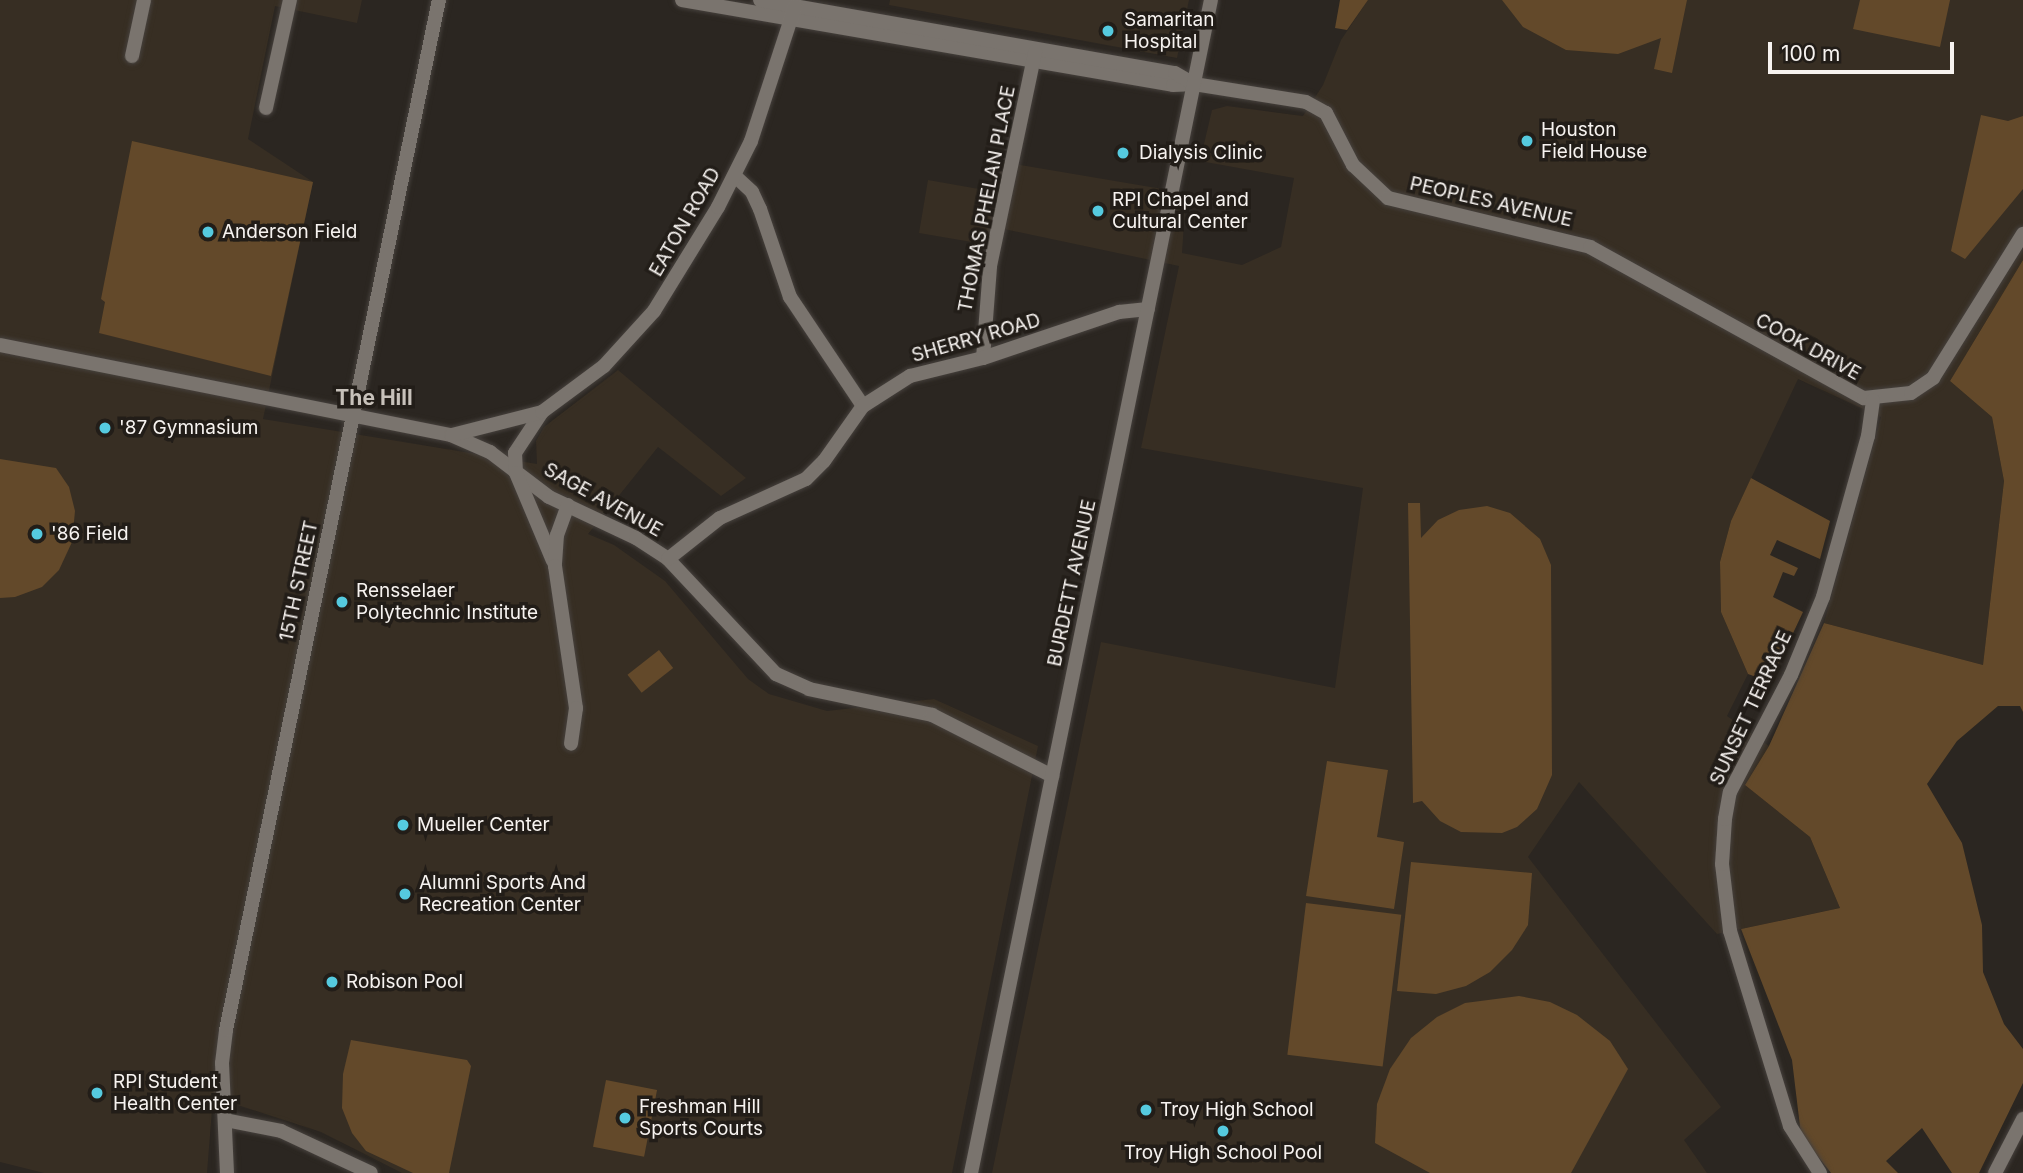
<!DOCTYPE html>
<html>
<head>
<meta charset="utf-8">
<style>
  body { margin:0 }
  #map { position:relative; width:2023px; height:1173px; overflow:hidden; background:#2b2621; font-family:Inter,sans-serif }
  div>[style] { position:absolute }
  .built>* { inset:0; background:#372e23 }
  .green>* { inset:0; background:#63492a; transform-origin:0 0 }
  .roads { filter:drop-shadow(0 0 2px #46413d) drop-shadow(0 0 2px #46413d) }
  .minor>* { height:14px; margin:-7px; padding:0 7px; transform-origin:7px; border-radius:7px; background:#7a746e }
  .dots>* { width:19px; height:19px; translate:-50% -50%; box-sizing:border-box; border:4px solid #221d18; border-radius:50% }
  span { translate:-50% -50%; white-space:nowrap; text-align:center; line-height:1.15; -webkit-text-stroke:7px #221d18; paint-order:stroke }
  .poi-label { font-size:19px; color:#f7f3f0 }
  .left { translate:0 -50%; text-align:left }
  .street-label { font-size:19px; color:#f7f3f0 }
  .neighbourhood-label { font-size:21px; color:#c7c1ba; font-weight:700 }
  .scale { position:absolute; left:1768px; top:42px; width:186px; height:32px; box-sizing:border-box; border:4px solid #f7f3f0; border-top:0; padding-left:9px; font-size:21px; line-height:24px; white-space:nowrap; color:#f7f3f0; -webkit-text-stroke:5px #221d18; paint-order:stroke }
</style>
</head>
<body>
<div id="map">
  <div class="built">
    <div style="clip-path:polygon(0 0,362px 0,357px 23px,275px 6px,248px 139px,313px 182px,263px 419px,537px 464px,536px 441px,544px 427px,618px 370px,746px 478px,721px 496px,658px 447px,588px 534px,614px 545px,665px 581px,748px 679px,769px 694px,827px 711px,934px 699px,1038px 746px,952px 1173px,402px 1173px,321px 1132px,213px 1097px,207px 1173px,44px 1173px,0 1162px)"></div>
    <div style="clip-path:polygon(890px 0,1189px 0,1177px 58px,889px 5px)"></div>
    <div style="clip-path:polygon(1368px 0,2023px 0,2023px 260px,1950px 381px,1992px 417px,2004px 481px,1983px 665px,1824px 623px,1881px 417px,1798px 379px,1731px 521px,1720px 562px,1721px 612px,1748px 674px,1727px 716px,1769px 746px,1745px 785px,1810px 837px,1840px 908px,1717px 934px,1579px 782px,1528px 857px,1721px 1107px,1684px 1140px,1707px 1173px,992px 1173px,1101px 642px,1335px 688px,1363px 488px,1141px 448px,1179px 266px,1004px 229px,1001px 247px,919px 233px,928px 180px,996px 192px,1002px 162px,1186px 193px,1182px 253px,1242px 265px,1281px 247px,1294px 178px,1200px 161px,1212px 110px,1227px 106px,1303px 116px,1323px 85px,1341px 40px)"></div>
  </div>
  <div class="green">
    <div style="clip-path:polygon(1340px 0,1368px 0,1347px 30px,1335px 28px)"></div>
    <div style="clip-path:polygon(1502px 0,1687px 0,1672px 73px,1654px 69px,1661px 38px,1618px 54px,1566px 50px,1523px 27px)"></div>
    <div style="clip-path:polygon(1860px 0,1950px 0,1940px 47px,1853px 29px)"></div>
    <div style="clip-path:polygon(1981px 115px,2008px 121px,2023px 116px,2023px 189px,1965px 259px,1951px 251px)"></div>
    <div style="clip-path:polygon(132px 141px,313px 182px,271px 376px,99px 333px,105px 302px,101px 299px)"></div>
    <div style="clip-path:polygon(2023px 260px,2023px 712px,2020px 706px,1998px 706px,1957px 741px,1927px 784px,1962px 843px,1982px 925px,1983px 972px,2004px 1024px,2023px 1049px,2023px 1083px,1979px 1173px,1952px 1173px,1922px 1128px,1886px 1161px,1898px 1173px,1831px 1173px,1801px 1135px,1792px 1060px,1741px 929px,1840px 908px,1810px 837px,1745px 785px,1769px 746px,1824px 623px,1983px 665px,2004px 481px,1992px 417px,1950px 381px)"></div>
    <div style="clip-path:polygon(0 459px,56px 468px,69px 487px,75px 511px,72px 542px,59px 570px,42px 587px,15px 597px,0 598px)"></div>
    <div style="clip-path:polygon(1751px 478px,1830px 521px,1820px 559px,1777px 540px,1770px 555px,1798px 568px,1794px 576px,1783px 572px,1773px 597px,1803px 612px,1770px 682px,1748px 674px,1721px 612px,1720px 562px,1731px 521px)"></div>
    <div style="clip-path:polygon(1408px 503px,1420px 503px,1421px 538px,1438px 520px,1459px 510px,1487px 506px,1510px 513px,1540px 539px,1551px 565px,1552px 775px,1537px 809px,1517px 827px,1502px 833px,1461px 832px,1440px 821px,1422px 801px,1413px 803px)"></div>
    <div style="left:659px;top:650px;width:23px;height:40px;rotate:52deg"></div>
    <div style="clip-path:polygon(1327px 761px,1388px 770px,1377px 837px,1404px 842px,1394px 909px,1306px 896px)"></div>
    <div style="clip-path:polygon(1411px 862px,1532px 873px,1528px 925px,1512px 950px,1490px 972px,1466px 986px,1436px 994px,1397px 991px)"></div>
    <div style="left:1306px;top:903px;width:96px;height:153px;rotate:7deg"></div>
    <div style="clip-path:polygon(1519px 996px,1550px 1002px,1577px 1015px,1610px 1041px,1628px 1069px,1571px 1173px,1430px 1173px,1375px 1143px,1377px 1104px,1390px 1069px,1411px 1038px,1437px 1017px,1465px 1003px)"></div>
    <div style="clip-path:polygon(351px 1040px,467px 1060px,471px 1066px,449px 1173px,413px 1173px,366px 1151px,352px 1133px,342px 1108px,343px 1074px)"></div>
    <div style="left:606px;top:1080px;width:52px;height:68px;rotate:11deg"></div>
  </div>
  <div class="roads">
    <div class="minor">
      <div style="left:682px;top:0;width:498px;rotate:9.8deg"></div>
      <div style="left:1173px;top:85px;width:21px;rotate:-3deg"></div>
      <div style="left:1194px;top:84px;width:113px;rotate:9.1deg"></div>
      <div style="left:1306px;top:102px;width:23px;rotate:29deg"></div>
      <div style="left:1326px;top:113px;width:59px;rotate:62.6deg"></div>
      <div style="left:1353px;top:165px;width:48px;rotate:43.3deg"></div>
      <div style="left:1388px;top:198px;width:208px;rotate:13.6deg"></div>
      <div style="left:1590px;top:247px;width:313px;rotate:28.9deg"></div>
      <div style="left:1864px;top:398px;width:47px;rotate:-6.1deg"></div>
      <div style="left:1911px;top:393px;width:27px;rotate:-34deg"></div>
      <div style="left:1933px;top:378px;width:170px;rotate:-58deg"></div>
      <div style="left:760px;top:0;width:421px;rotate:10deg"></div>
      <div style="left:1175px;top:73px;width:20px;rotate:30deg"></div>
      <div style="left:132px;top:56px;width:57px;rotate:-77.9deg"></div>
      <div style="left:266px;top:108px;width:111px;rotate:-77.5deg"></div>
      <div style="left:735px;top:176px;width:23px;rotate:43deg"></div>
      <div style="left:752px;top:192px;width:19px;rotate:65deg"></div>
      <div style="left:760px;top:209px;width:93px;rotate:71.2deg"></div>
      <div style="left:790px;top:297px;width:131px;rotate:56.2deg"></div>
      <div style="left:0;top:345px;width:460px;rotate:11.3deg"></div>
      <div style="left:451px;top:435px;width:43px;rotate:23.6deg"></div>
      <div style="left:490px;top:452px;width:74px;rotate:37.3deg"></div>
      <div style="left:549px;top:497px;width:96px;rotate:25.2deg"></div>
      <div style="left:636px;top:538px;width:38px;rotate:33deg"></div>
      <div style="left:668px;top:559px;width:158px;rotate:46.8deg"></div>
      <div style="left:776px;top:674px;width:36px;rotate:24deg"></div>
      <div style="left:809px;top:689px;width:126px;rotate:11.9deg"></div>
      <div style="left:932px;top:715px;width:135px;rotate:26.9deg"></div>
      <div style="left:983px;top:358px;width:92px;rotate:-85.6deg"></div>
      <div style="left:990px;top:266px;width:219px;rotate:-78.1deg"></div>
      <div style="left:542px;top:412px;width:49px;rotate:123.4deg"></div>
      <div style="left:515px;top:453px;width:20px;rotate:87deg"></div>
      <div style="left:516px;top:473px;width:95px;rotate:67.2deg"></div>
      <div style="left:452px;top:435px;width:93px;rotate:-14.3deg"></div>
      <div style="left:542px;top:412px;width:77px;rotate:-36.6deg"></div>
      <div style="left:604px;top:366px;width:74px;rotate:-47.7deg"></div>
      <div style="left:654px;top:311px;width:122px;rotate:-58.4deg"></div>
      <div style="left:718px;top:207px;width:74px;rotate:-63.4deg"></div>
      <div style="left:751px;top:141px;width:142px;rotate:-71.9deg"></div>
      <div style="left:568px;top:505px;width:32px;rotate:110deg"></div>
      <div style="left:557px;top:535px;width:31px;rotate:94deg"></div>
      <div style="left:555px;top:566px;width:144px;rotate:81.6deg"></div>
      <div style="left:576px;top:708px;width:36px;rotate:98deg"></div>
      <div style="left:668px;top:559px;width:66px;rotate:-38.3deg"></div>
      <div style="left:720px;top:518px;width:94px;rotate:-24.4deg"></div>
      <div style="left:806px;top:479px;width:25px;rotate:-45deg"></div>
      <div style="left:824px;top:461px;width:67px;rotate:-54.7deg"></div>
      <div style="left:863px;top:406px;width:56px;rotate:-32.6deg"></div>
      <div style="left:910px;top:376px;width:75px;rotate:-13.9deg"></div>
      <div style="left:983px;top:358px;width:144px;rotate:-18.7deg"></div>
      <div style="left:1119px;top:312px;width:29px;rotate:-6deg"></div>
      <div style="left:225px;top:1120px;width:57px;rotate:11.1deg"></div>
      <div style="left:281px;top:1131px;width:99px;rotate:25deg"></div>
      <div style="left:227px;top:1173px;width:110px;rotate:-92.6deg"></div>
      <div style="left:222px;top:1063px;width:33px;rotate:-83deg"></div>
      <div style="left:226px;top:1030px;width:1052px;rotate:-78.32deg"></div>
      <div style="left:971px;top:1173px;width:1197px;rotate:-78.44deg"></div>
      <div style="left:1820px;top:1173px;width:56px;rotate:-122.6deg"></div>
      <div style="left:1790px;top:1126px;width:204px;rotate:-107.1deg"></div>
      <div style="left:1730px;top:931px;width:67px;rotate:-96.8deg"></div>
      <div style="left:1722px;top:864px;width:45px;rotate:-86.2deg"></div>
      <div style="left:1725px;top:819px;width:27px;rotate:-80deg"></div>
      <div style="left:1730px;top:792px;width:132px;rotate:-62.5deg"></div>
      <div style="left:1791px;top:675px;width:84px;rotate:-67.7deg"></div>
      <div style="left:1823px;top:597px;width:167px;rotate:-74.4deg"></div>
      <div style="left:1868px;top:436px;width:36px;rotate:-82deg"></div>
      <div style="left:1995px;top:1173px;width:61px;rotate:-62.6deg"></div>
    </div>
  </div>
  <div class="dots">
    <div style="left:1108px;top:31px;background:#55cadf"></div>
    <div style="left:1527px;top:141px;background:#55cadf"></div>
    <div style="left:1123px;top:153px;background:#55cadf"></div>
    <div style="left:1098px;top:211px;background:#55cadf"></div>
    <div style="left:208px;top:232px;background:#55cadf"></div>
    <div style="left:105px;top:428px;background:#55cadf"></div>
    <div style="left:37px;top:534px;background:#55cadf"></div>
    <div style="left:342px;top:602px;background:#55cadf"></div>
    <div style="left:403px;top:825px;background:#55cadf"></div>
    <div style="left:405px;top:894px;background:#55cadf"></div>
    <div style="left:332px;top:982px;background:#55cadf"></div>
    <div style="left:97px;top:1093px;background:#55cadf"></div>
    <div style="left:1146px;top:1110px;background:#55cadf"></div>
    <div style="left:625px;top:1118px;background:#55cadf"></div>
    <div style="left:1223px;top:1131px;background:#55cadf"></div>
  </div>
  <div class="poi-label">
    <span class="left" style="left:1124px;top:31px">Samaritan<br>Hospital</span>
    <span class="left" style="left:1541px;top:141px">Houston<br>Field House</span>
    <span class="left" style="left:1139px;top:153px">Dialysis Clinic</span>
    <span class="left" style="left:1112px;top:211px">RPI Chapel and<br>Cultural Center</span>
    <span class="left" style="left:222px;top:232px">Anderson Field</span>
    <span class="left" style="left:119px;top:428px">'87 Gymnasium</span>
    <span class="left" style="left:51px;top:534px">'86 Field</span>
    <span class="left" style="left:356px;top:602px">Rensselaer<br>Polytechnic Institute</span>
    <span class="left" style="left:417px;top:825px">Mueller Center</span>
    <span class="left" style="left:419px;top:894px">Alumni Sports And<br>Recreation Center</span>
    <span class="left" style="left:346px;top:982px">Robison Pool</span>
    <span class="left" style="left:113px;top:1093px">RPI Student<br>Health Center</span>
    <span class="left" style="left:639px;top:1118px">Freshman Hill<br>Sports Courts</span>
    <span class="left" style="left:1160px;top:1110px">Troy High School</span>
    <span style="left:1223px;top:1153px">Troy High School Pool</span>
  </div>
  <div class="street-label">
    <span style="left:987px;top:199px;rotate:-79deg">THOMAS PHELAN PLACE</span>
    <span style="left:1491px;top:202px;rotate:13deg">PEOPLES AVENUE</span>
    <span style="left:685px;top:222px;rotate:-60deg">EATON ROAD</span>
    <span style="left:976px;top:338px;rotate:-16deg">SHERRY ROAD</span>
    <span style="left:1808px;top:347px;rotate:29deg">COOK DRIVE</span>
    <span style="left:603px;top:500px;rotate:29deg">SAGE AVENUE</span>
    <span style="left:299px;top:581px;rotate:-78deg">15TH STREET</span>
    <span style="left:1072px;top:583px;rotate:-78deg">BURDETT AVENUE</span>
    <span style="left:1751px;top:708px;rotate:-65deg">SUNSET TERRACE</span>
  </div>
  <div class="neighbourhood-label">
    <span style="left:374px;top:398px">The Hill</span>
  </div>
  <div class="scale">100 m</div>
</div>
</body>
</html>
